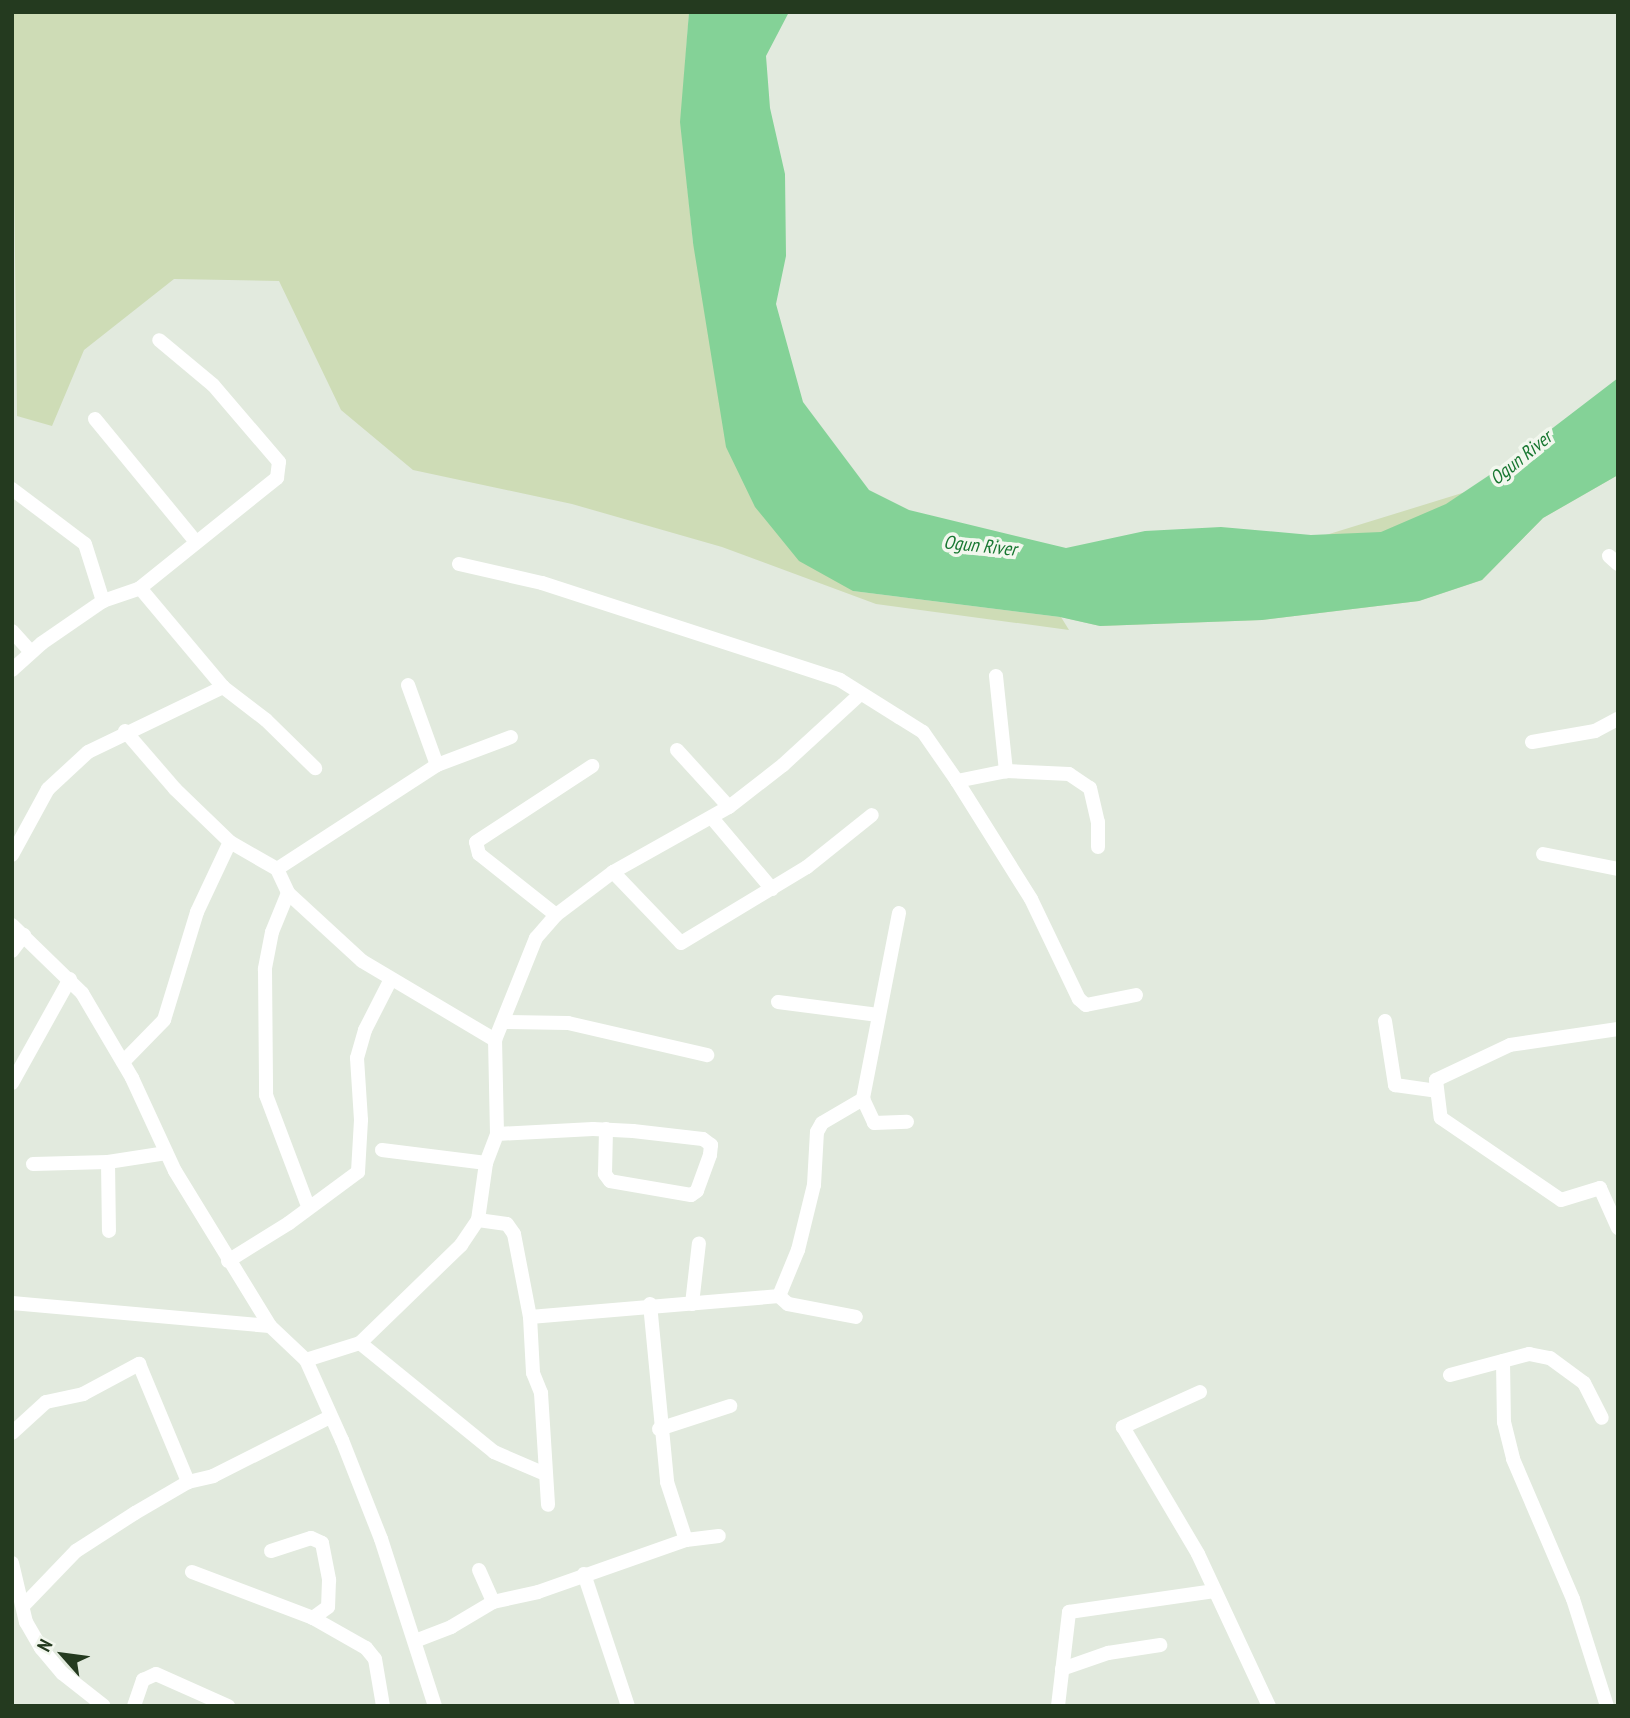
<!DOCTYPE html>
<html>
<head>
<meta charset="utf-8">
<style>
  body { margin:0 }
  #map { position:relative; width:1630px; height:1718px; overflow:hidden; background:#e2eade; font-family:"PT Sans Narrow",sans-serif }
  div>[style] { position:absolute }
  .green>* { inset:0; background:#cedcb6 }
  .water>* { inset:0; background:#84d297 }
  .minor>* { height:14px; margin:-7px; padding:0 7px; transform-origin:7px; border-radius:7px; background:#fff }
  span { translate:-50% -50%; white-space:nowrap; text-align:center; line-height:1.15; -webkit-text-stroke:7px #f2f7ee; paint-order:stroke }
  .water-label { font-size:19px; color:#187731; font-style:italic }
  .frame { position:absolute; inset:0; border:14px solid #243a1f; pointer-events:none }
  .north { position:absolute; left:28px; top:1620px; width:70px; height:70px; -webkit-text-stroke:5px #f2f7ee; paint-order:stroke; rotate:298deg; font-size:19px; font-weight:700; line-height:28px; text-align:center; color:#243a1f }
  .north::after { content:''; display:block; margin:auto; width:24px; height:32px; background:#243a1f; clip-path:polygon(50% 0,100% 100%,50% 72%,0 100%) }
</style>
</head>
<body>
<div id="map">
  <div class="green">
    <div style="clip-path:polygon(12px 12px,689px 12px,681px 122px,693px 243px,853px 591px,1060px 617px,1618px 445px,1618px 475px,1543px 518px,1482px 580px,1419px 601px,1262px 620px,1100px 626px,1061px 617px,1069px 630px,876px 604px,722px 547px,572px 504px,413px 470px,341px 410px,279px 281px,174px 279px,84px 350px,52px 426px,17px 416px)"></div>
  </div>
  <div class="water">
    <div style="clip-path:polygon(689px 12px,789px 12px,766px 56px,770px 108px,785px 174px,786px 256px,776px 304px,803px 402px,869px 490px,909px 510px,1066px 548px,1145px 531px,1221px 527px,1311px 535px,1381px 532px,1446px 504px,1503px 466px,1618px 378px,1618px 475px,1543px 518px,1482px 580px,1419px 601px,1262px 620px,1100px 626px,1060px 617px,853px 591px,799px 561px,755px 507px,726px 447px,693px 243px,680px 122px)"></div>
  </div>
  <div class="minor">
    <div style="left:95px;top:419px;width:159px;rotate:50.6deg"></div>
    <div style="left:12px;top:489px;width:91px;rotate:37deg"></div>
    <div style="left:85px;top:544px;width:60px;rotate:72.5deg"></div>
    <div style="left:1609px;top:556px;width:12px;rotate:42deg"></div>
    <div style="left:459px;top:564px;width:85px;rotate:12.9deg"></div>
    <div style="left:542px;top:583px;width:313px;rotate:18deg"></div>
    <div style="left:840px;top:680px;width:70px;rotate:32.1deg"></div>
    <div style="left:899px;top:717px;width:28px;rotate:32deg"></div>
    <div style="left:923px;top:732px;width:60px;rotate:55.2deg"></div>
    <div style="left:957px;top:781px;width:139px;rotate:57.9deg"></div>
    <div style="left:1031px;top:899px;width:111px;rotate:64.4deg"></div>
    <div style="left:1079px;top:999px;width:9px;rotate:41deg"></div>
    <div style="left:1086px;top:1005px;width:51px;rotate:-11.3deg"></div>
    <div style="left:140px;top:588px;width:129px;rotate:50deg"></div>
    <div style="left:223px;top:687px;width:54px;rotate:37.5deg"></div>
    <div style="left:266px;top:720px;width:69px;rotate:44.4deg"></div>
    <div style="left:12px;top:631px;width:28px;rotate:48deg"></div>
    <div style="left:12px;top:670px;width:40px;rotate:-42deg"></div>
    <div style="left:42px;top:643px;width:74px;rotate:-34.5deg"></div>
    <div style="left:103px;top:601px;width:39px;rotate:-19deg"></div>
    <div style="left:140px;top:588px;width:176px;rotate:-38.8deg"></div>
    <div style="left:277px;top:478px;width:16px;rotate:-83deg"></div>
    <div style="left:279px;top:462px;width:101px;rotate:-130.6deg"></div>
    <div style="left:213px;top:385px;width:70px;rotate:-140.2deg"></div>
    <div style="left:996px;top:676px;width:96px;rotate:84deg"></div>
    <div style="left:408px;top:685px;width:85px;rotate:70.1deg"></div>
    <div style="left:125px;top:731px;width:77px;rotate:49.2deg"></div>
    <div style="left:175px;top:789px;width:76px;rotate:43.9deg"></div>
    <div style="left:230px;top:842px;width:54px;rotate:29.9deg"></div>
    <div style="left:277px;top:869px;width:26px;rotate:65deg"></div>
    <div style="left:288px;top:893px;width:100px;rotate:42.6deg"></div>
    <div style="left:362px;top:961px;width:155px;rotate:30.7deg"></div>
    <div style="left:1532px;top:742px;width:64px;rotate:-9.9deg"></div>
    <div style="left:1595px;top:731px;width:26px;rotate:-28deg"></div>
    <div style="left:677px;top:750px;width:77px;rotate:47.6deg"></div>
    <div style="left:957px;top:781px;width:50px;rotate:-11.5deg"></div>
    <div style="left:1006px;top:771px;width:63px;rotate:2.7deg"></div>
    <div style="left:1069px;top:774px;width:25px;rotate:34deg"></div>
    <div style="left:1090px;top:788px;width:35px;rotate:77deg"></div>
    <div style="left:1098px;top:822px;width:25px;rotate:90deg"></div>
    <div style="left:712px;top:818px;width:93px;rotate:49.8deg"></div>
    <div style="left:1543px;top:854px;width:76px;rotate:11.3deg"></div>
    <div style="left:12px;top:855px;width:75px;rotate:-61.4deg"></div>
    <div style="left:48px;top:789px;width:54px;rotate:-42.8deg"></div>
    <div style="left:88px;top:752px;width:150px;rotate:-25.7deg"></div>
    <div style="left:277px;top:869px;width:191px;rotate:-33deg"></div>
    <div style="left:437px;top:765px;width:79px;rotate:-20.7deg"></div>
    <div style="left:613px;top:872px;width:98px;rotate:46.2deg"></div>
    <div style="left:681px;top:943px;width:147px;rotate:-31.1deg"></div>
    <div style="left:807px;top:867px;width:83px;rotate:-38.7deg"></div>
    <div style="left:288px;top:893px;width:42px;rotate:112.3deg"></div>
    <div style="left:272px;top:932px;width:38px;rotate:101deg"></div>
    <div style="left:265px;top:969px;width:126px;rotate:89.5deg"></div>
    <div style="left:266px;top:1095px;width:119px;rotate:69.3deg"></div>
    <div style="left:899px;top:913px;width:189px;rotate:101deg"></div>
    <div style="left:863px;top:1099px;width:26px;rotate:65deg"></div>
    <div style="left:874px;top:1123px;width:33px;rotate:-2deg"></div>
    <div style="left:556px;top:915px;width:98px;rotate:-141.6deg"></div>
    <div style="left:479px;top:854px;width:12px;rotate:-104deg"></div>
    <div style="left:476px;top:842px;width:139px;rotate:-33.2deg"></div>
    <div style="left:12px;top:925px;width:98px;rotate:44.2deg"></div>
    <div style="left:82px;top:993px;width:99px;rotate:59.5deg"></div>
    <div style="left:132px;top:1078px;width:102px;rotate:65.2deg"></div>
    <div style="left:175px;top:1171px;width:182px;rotate:58.5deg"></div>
    <div style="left:12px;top:951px;width:20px;rotate:-53deg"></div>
    <div style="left:778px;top:1002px;width:101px;rotate:7.4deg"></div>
    <div style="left:1385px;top:1021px;width:65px;rotate:81.1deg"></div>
    <div style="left:1395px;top:1085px;width:42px;rotate:8.1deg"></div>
    <div style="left:503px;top:1022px;width:65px;rotate:0.9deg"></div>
    <div style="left:568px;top:1023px;width:143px;rotate:13deg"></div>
    <div style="left:1618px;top:1029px;width:109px;rotate:171.6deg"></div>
    <div style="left:1510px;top:1045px;width:82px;rotate:154.7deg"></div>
    <div style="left:1436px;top:1080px;width:38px;rotate:83deg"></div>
    <div style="left:1441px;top:1118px;width:145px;rotate:34.3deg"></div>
    <div style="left:1561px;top:1200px;width:41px;rotate:-17.1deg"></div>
    <div style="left:1600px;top:1188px;width:44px;rotate:65.8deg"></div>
    <div style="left:123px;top:1062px;width:59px;rotate:-45.7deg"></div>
    <div style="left:164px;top:1020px;width:113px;rotate:-73deg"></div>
    <div style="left:197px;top:912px;width:77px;rotate:-64.8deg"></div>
    <div style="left:12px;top:1083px;width:119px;rotate:-60.9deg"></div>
    <div style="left:497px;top:1134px;width:96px;rotate:-3deg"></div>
    <div style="left:593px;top:1129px;width:40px;rotate:2.9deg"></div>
    <div style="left:633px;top:1131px;width:70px;rotate:6.5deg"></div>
    <div style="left:703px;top:1139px;width:10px;rotate:37deg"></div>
    <div style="left:711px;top:1145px;width:10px;rotate:96deg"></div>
    <div style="left:710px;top:1155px;width:38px;rotate:110deg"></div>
    <div style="left:697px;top:1191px;width:7px;rotate:146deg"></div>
    <div style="left:691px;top:1195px;width:82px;rotate:-170.2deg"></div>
    <div style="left:610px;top:1181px;width:9px;rotate:-126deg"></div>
    <div style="left:605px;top:1174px;width:45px;rotate:-88.7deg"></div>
    <div style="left:382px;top:1150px;width:105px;rotate:7.1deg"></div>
    <div style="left:108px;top:1162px;width:69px;rotate:89.2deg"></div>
    <div style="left:33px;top:1164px;width:75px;rotate:-1.5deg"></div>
    <div style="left:108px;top:1162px;width:59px;rotate:-8.8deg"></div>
    <div style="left:478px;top:1220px;width:29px;rotate:8deg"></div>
    <div style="left:507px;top:1224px;width:12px;rotate:55deg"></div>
    <div style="left:514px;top:1234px;width:85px;rotate:79.1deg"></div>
    <div style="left:530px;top:1317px;width:56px;rotate:86.9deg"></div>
    <div style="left:533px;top:1373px;width:22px;rotate:68deg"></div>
    <div style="left:541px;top:1393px;width:112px;rotate:86.4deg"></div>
    <div style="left:228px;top:1261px;width:72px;rotate:-31.9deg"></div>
    <div style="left:289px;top:1223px;width:86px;rotate:-36.5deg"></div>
    <div style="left:358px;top:1172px;width:52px;rotate:-86.7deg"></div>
    <div style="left:361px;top:1120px;width:62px;rotate:-93.7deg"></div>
    <div style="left:357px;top:1058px;width:29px;rotate:-74deg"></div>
    <div style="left:365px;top:1030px;width:55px;rotate:-63deg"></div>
    <div style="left:779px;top:1296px;width:50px;rotate:-67.6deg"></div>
    <div style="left:798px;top:1250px;width:67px;rotate:-76.2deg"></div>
    <div style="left:814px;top:1185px;width:53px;rotate:-86.8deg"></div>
    <div style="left:817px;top:1132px;width:10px;rotate:-61deg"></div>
    <div style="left:822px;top:1123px;width:48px;rotate:-30.3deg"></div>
    <div style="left:779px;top:1296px;width:12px;rotate:42deg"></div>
    <div style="left:788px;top:1304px;width:69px;rotate:10.8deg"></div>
    <div style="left:12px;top:1303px;width:259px;rotate:5.1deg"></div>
    <div style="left:270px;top:1326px;width:50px;rotate:43.4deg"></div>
    <div style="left:306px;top:1360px;width:88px;rotate:65.8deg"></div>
    <div style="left:342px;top:1440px;width:106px;rotate:68.5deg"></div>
    <div style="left:381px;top:1539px;width:176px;rotate:72.1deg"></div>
    <div style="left:650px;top:1304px;width:179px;rotate:84.5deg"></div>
    <div style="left:667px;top:1482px;width:61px;rotate:71.9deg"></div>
    <div style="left:692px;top:1304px;width:61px;rotate:-83.5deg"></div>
    <div style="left:530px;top:1317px;width:250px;rotate:-4.8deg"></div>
    <div style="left:360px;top:1343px;width:173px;rotate:39.1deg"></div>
    <div style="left:494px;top:1452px;width:56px;rotate:23.3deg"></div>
    <div style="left:306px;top:1360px;width:57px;rotate:-17.5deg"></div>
    <div style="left:360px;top:1343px;width:141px;rotate:-44.1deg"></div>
    <div style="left:461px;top:1245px;width:30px;rotate:-56deg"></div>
    <div style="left:478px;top:1220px;width:58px;rotate:-82deg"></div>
    <div style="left:486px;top:1163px;width:31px;rotate:-69deg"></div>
    <div style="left:497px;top:1134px;width:94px;rotate:-91.2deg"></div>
    <div style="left:495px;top:1040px;width:110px;rotate:-68.1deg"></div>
    <div style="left:536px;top:938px;width:30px;rotate:-49deg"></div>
    <div style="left:556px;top:915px;width:71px;rotate:-37deg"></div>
    <div style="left:613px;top:872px;width:133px;rotate:-29.3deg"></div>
    <div style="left:729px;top:807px;width:68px;rotate:-37.9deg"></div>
    <div style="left:783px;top:765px;width:103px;rotate:-42.6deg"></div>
    <div style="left:1503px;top:1361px;width:61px;rotate:89.1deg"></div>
    <div style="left:1504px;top:1422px;width:38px;rotate:76deg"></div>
    <div style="left:1513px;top:1459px;width:152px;rotate:66.8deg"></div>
    <div style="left:1573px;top:1599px;width:112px;rotate:72.4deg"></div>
    <div style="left:1450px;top:1375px;width:82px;rotate:-14.9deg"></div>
    <div style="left:1529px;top:1354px;width:21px;rotate:11deg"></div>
    <div style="left:1550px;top:1358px;width:42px;rotate:36.3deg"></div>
    <div style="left:1584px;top:1383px;width:39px;rotate:63deg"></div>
    <div style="left:1200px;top:1392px;width:85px;rotate:155.6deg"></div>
    <div style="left:1123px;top:1427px;width:147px;rotate:59.4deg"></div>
    <div style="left:1198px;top:1554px;width:168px;rotate:65deg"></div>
    <div style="left:659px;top:1429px;width:75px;rotate:-17.9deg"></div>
    <div style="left:12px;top:1433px;width:46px;rotate:-42.4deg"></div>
    <div style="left:46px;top:1402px;width:38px;rotate:-12deg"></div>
    <div style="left:83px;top:1394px;width:64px;rotate:-28.2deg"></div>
    <div style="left:139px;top:1364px;width:128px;rotate:67.4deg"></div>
    <div style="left:271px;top:1551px;width:42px;rotate:-18deg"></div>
    <div style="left:311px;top:1538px;width:12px;rotate:24deg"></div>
    <div style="left:322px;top:1543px;width:38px;rotate:79deg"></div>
    <div style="left:329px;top:1580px;width:27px;rotate:92deg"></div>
    <div style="left:328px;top:1607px;width:19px;rotate:144deg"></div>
    <div style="left:12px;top:1563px;width:61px;rotate:76.7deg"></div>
    <div style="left:26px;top:1622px;width:30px;rotate:60deg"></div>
    <div style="left:41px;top:1648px;width:33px;rotate:50deg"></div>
    <div style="left:62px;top:1673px;width:53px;rotate:38.2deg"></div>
    <div style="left:479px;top:1570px;width:35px;rotate:66deg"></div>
    <div style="left:192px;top:1572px;width:129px;rotate:20.8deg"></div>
    <div style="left:313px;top:1618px;width:61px;rotate:29.5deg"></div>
    <div style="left:366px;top:1648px;width:14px;rotate:51deg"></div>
    <div style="left:375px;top:1659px;width:48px;rotate:80.3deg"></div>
    <div style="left:584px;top:1574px;width:139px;rotate:71.6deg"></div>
    <div style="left:25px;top:1604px;width:74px;rotate:-46.1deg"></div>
    <div style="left:76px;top:1551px;width:70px;rotate:-32.8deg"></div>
    <div style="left:135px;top:1513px;width:61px;rotate:-30.3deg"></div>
    <div style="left:188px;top:1482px;width:26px;rotate:-13deg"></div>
    <div style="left:213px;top:1476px;width:131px;rotate:-26.8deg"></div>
    <div style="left:415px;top:1641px;width:39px;rotate:-21deg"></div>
    <div style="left:451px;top:1627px;width:49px;rotate:-30.8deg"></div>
    <div style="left:493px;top:1602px;width:46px;rotate:-12.5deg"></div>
    <div style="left:538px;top:1592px;width:157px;rotate:-19.4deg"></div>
    <div style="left:686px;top:1540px;width:33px;rotate:-7deg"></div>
    <div style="left:1062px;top:1669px;width:49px;rotate:-19.2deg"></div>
    <div style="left:1108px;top:1653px;width:53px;rotate:-8.7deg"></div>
    <div style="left:134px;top:1706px;width:28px;rotate:-71deg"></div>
    <div style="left:143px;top:1680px;width:14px;rotate:-25deg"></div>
    <div style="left:156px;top:1674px;width:79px;rotate:24deg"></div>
    <div style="left:1058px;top:1706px;width:95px;rotate:-83.3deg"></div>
    <div style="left:1069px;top:1612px;width:147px;rotate:-8.2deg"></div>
  </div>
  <div class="water-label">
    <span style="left:1521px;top:458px;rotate:-39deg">Ogun River</span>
    <span style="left:980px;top:546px;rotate:6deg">Ogun River</span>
  </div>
  <div class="frame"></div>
  <div class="north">N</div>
</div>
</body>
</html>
